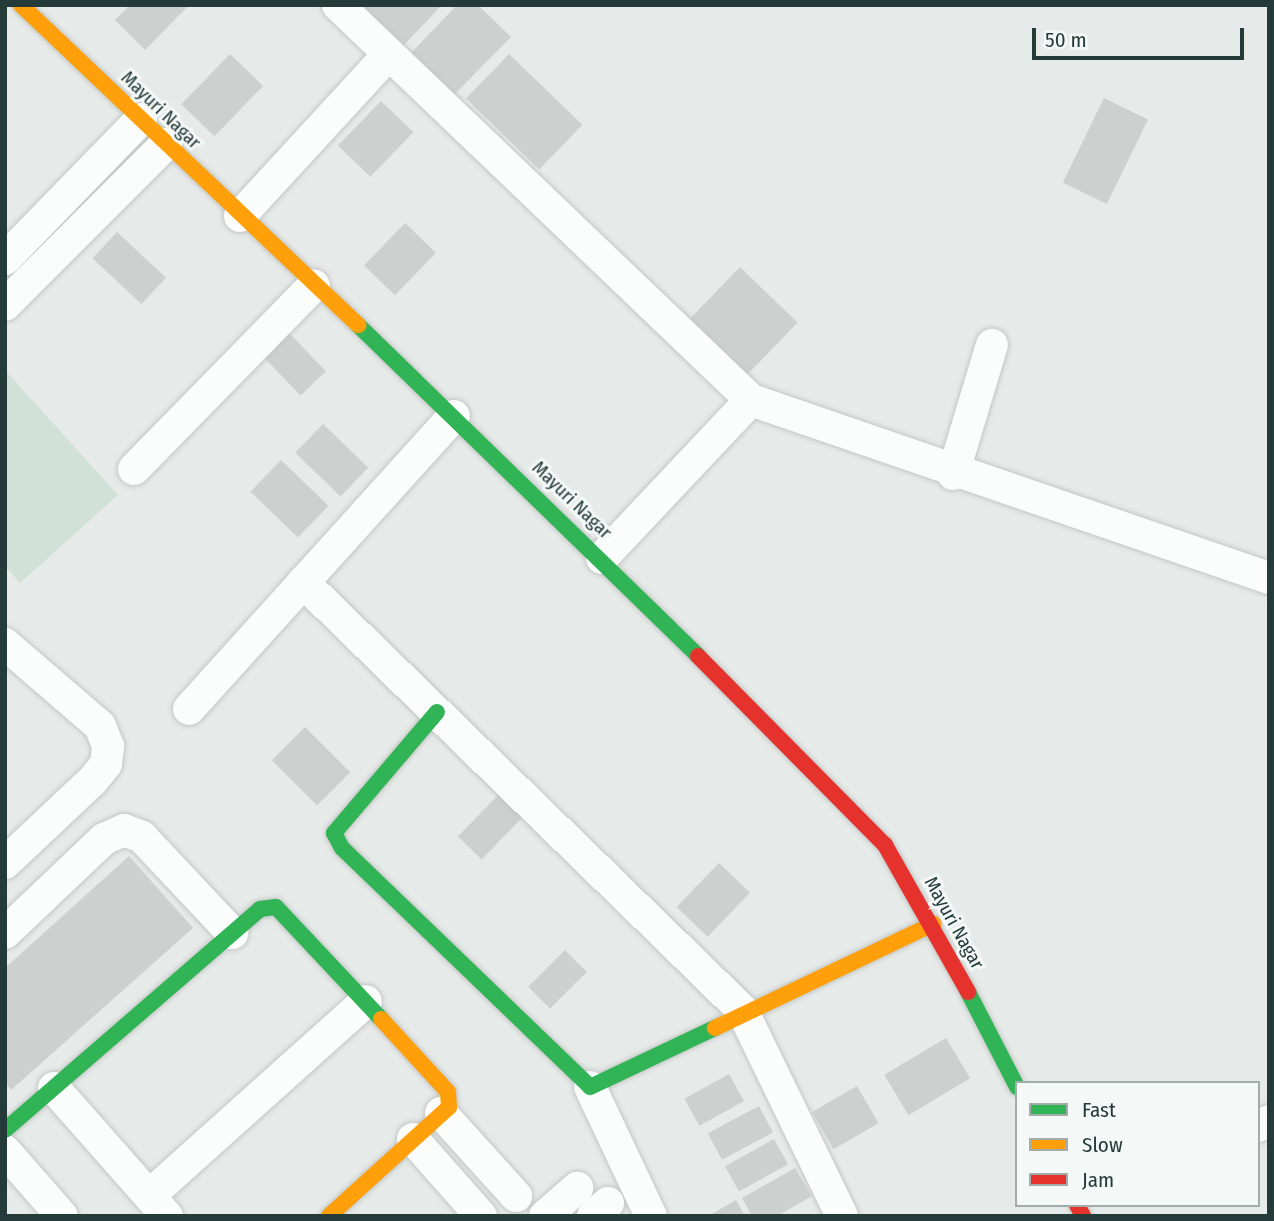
<!DOCTYPE html>
<html>
<head>
<meta charset="utf-8">
<style>
  body { margin:0 }
  #map { position:relative; width:1274px; height:1221px; overflow:hidden; background:#e6eae8; font-family:"Fira Sans Condensed",sans-serif }
  div>[style] { position:absolute }
  .green>* { inset:0; background:#d1e1d8 }
  .building>* { inset:0; background:#ccd1d0; transform-origin:0 0 }
  .roads { filter:drop-shadow(0 0 2px #c3c7c5) drop-shadow(0 0 2px #c3c7c5) }
  .street>* { height:32px; margin:-16px; padding:0 16px; transform-origin:16px; border-radius:16px; background:#fbfcfc }
  .fast>* { height:16px; margin:-8px; padding:0 8px; transform-origin:8px; border-radius:8px; background:#30b455 }
  .slow>* { height:16px; margin:-8px; padding:0 8px; transform-origin:8px; border-radius:8px; background:#ff9f0a }
  .jam>* { height:16px; margin:-8px; padding:0 8px; transform-origin:8px; border-radius:8px; background:#e5322d }
  span { translate:-50% -50%; white-space:nowrap; text-align:center; line-height:1.15; -webkit-text-stroke:6px #f4f8f7; paint-order:stroke }
  .street-label { font-size:19px; color:#253b39 }
  .frame { position:absolute; inset:0; border:7px solid #253b39; pointer-events:none }
  .legend { position:absolute; left:1015px; top:1081px; width:245px; height:126px; box-sizing:border-box; background:#f4f8f7; border:2px solid #a1acab; margin:0; padding:9px 12px; list-style:none; font-size:21px; color:#253b39 }
  .legend li { display:flex; align-items:center; gap:14px; height:35px }
  .legend b { width:35px; border:2px solid #a1acab }
  .scale { position:absolute; left:1032px; top:28px; width:212px; height:32px; box-sizing:border-box; border:4px solid #253b39; border-top:0; padding-left:9px; font-size:21px; line-height:24px; white-space:nowrap; color:#253b39; -webkit-text-stroke:5px #f4f8f7; paint-order:stroke }
</style>
</head>
<body>
<div id="map">
  <div class="green">
    <div style="clip-path:polygon(5px 370px,118px 495px,20px 583px,5px 566px)"></div>
  </div>
  <div class="building">
    <div style="clip-path:polygon(130px 5px,189px 5px,145px 50px,115px 20px)"></div>
    <div style="clip-path:polygon(442px 5px,401px 48px,360px 7px,362px 5px)"></div>
    <div style="clip-path:polygon(457px 5px,478px 5px,511px 37px,454px 95px,411px 53px)"></div>
    <div style="left:230px;top:54px;width:46px;height:70px;rotate:44deg"></div>
    <div style="left:509px;top:54px;width:102px;height:62px;rotate:44deg"></div>
    <div style="left:1104px;top:98px;width:49px;height:94px;rotate:26deg"></div>
    <div style="left:381px;top:101px;width:45px;height:62px;rotate:44deg"></div>
    <div style="left:405px;top:223px;width:43px;height:59px;rotate:44deg"></div>
    <div style="left:117px;top:232px;width:67px;height:36px;rotate:43deg"></div>
    <div style="left:740px;top:267px;width:80px;height:72px;rotate:44deg"></div>
    <div style="left:289px;top:333px;width:53px;height:35px;rotate:46deg"></div>
    <div style="left:323px;top:424px;width:63px;height:40px;rotate:44deg"></div>
    <div style="left:281px;top:460px;width:66px;height:44px;rotate:44deg"></div>
    <div style="left:305px;top:727px;width:64px;height:47px;rotate:45deg"></div>
    <div style="left:501px;top:792px;width:33px;height:62px;rotate:44deg"></div>
    <div style="clip-path:polygon(129px 856px,193px 928px,11px 1090px,5px 1082px,5px 968px)"></div>
    <div style="left:719px;top:863px;width:43px;height:61px;rotate:44deg"></div>
    <div style="left:565px;top:950px;width:31px;height:52px;rotate:45deg"></div>
    <div style="left:946px;top:1038px;width:47px;height:72px;rotate:59deg"></div>
    <div style="left:729px;top:1074px;width:31px;height:51px;rotate:61deg"></div>
    <div style="left:857px;top:1086px;width:43px;height:52px;rotate:60deg"></div>
    <div style="left:759px;top:1106px;width:30px;height:58px;rotate:62deg"></div>
    <div style="left:774px;top:1139px;width:29px;height:56px;rotate:61deg"></div>
    <div style="clip-path:polygon(795px 1168px,812px 1196px,777px 1216px,752px 1216px,742px 1198px)"></div>
    <div style="clip-path:polygon(736px 1200px,745px 1216px,708px 1216px)"></div>
  </div>
  <div class="roads">
    <div class="street">
      <div style="left:338px;top:5px;width:571px;rotate:43.72deg"></div>
      <div style="left:240px;top:216px;width:217px;rotate:-47.4deg"></div>
      <div style="left:5px;top:259px;width:195px;rotate:-45.8deg"></div>
      <div style="left:5px;top:305px;width:228px;rotate:-45deg"></div>
      <div style="left:134px;top:469px;width:257px;rotate:-45.6deg"></div>
      <div style="left:953px;top:474px;width:135px;rotate:-73.2deg"></div>
      <div style="left:602px;top:558px;width:217px;rotate:-46.7deg"></div>
      <div style="left:751px;top:400px;width:548px;rotate:18.96deg"></div>
      <div style="left:303px;top:582px;width:613px;rotate:44.27deg"></div>
      <div style="left:742px;top:1010px;width:229px;rotate:64.1deg"></div>
      <div style="left:5px;top:644px;width:125px;rotate:40.8deg"></div>
      <div style="left:100px;top:726px;width:22px;rotate:68deg"></div>
      <div style="left:108px;top:746px;width:18px;rotate:96deg"></div>
      <div style="left:106px;top:764px;width:22px;rotate:129deg"></div>
      <div style="left:92px;top:781px;width:120px;rotate:136.7deg"></div>
      <div style="left:189px;top:709px;width:395px;rotate:-47.9deg"></div>
      <div style="left:5px;top:933px;width:137px;rotate:-43.5deg"></div>
      <div style="left:104px;top:839px;width:22px;rotate:-24deg"></div>
      <div style="left:124px;top:830px;width:19px;rotate:21deg"></div>
      <div style="left:142px;top:837px;width:132px;rotate:46.8deg"></div>
      <div style="left:590px;top:1087px;width:143px;rotate:64.7deg"></div>
      <div style="left:54px;top:1088px;width:171px;rotate:48.6deg"></div>
      <div style="left:441px;top:1113px;width:112px;rotate:47.9deg"></div>
      <div style="left:1258px;top:1126px;width:12px;rotate:-24deg"></div>
      <div style="left:413px;top:1139px;width:103px;rotate:48.6deg"></div>
      <div style="left:5px;top:1151px;width:86px;rotate:48.8deg"></div>
      <div style="left:150px;top:1195px;width:290px;rotate:-41.9deg"></div>
      <div style="left:545px;top:1216px;width:43px;rotate:-41.2deg"></div>
      <div style="left:593px;top:1216px;width:20px;rotate:-41deg"></div>
    </div>
    <div class="fast">
      <div style="left:358px;top:325px;width:475px;rotate:44.2deg"></div>
      <div style="left:437px;top:712px;width:159px;rotate:130.4deg"></div>
      <div style="left:334px;top:833px;width:17px;rotate:62deg"></div>
      <div style="left:342px;top:848px;width:344px;rotate:43.9deg"></div>
      <div style="left:590px;top:1087px;width:138px;rotate:-25.3deg"></div>
      <div style="left:968px;top:992px;width:107px;rotate:62.7deg"></div>
      <div style="left:5px;top:1130px;width:337px;rotate:-40.9deg"></div>
      <div style="left:260px;top:909px;width:16px;rotate:-7deg"></div>
      <div style="left:276px;top:907px;width:154px;rotate:46.8deg"></div>
    </div>
    <div class="slow">
      <div style="left:21px;top:5px;width:465px;rotate:43.5deg"></div>
      <div style="left:715px;top:1028px;width:242px;rotate:-25.5deg"></div>
      <div style="left:329px;top:1216px;width:162px;rotate:-42.2deg"></div>
      <div style="left:449px;top:1107px;width:15px;rotate:-94deg"></div>
      <div style="left:448px;top:1092px;width:99px;rotate:-132.5deg"></div>
    </div>
    <div class="jam">
      <div style="left:698px;top:656px;width:266px;rotate:45.3deg"></div>
      <div style="left:885px;top:845px;width:169px;rotate:60.5deg"></div>
      <div style="left:1077px;top:1205px;width:13px;rotate:61deg"></div>
    </div>
  </div>
  <div class="street-label">
    <span style="left:161px;top:110px;rotate:44deg">Mayuri Nagar</span>
    <span style="left:572px;top:500px;rotate:44deg">Mayuri Nagar</span>
    <span style="left:954px;top:923px;rotate:61deg">Mayuri Nagar</span>
  </div>
  <div class="frame"></div>
  <ul class="legend">
  <li><b style="height:9px;background:#30b455"></b>Fast</li>
  <li><b style="height:9px;background:#ff9f0a"></b>Slow</li>
  <li><b style="height:9px;background:#e5322d"></b>Jam</li>
  </ul>
  <div class="scale">50 m</div>
</div>
</body>
</html>
